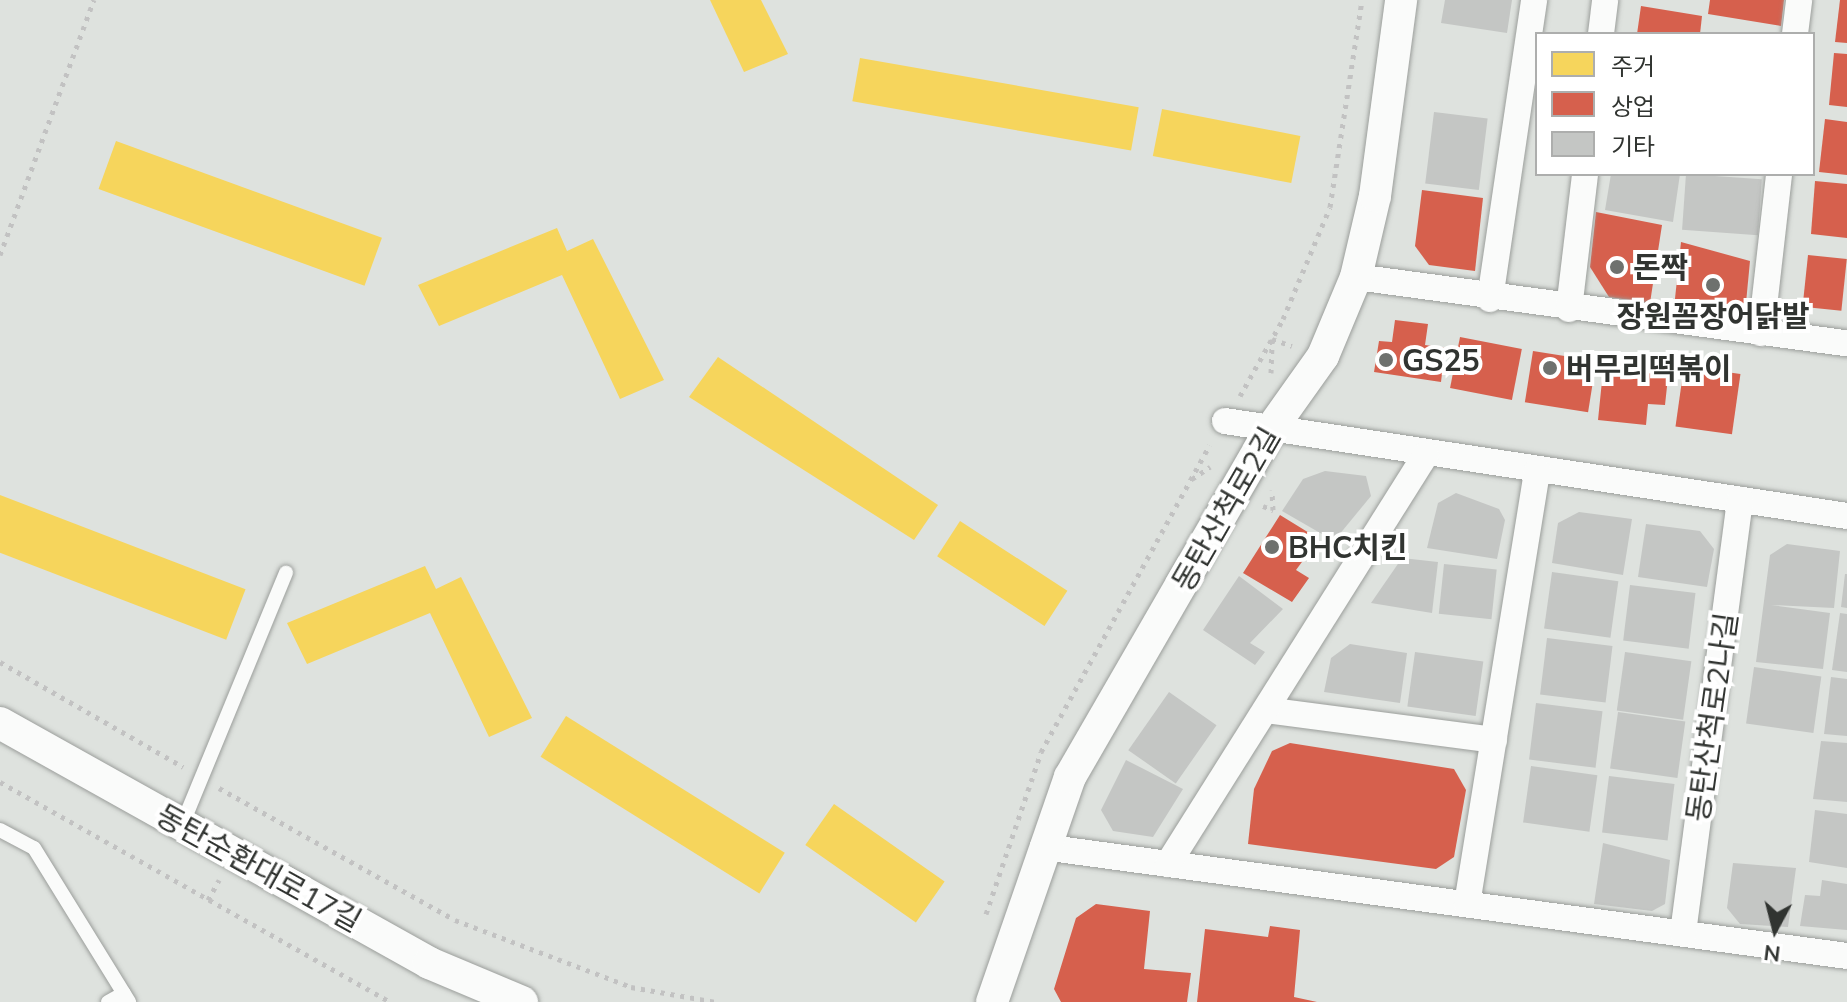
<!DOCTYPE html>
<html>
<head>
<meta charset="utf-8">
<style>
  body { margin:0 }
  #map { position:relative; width:1847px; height:1002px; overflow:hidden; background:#dee2de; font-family:Mulish,"Noto Sans KR",sans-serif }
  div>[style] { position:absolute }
  .homes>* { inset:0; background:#f6d55c; transform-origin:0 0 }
  .shops>* { inset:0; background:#d6604d; transform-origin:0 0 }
  .building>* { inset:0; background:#c4c6c4; transform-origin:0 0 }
  .path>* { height:5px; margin-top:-2.5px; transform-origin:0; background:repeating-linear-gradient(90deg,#c2c2c2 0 4px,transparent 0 10px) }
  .roads { filter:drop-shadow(0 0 2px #9b9e9b) drop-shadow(0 0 2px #9b9e9b) }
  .service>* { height:14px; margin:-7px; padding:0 7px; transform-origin:7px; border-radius:7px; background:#fafbfa }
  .minor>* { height:26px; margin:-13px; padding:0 13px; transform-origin:13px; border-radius:13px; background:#fafbfa }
  .tertiary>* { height:32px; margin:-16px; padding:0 16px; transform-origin:16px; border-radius:16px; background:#fafbfa }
  .dots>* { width:22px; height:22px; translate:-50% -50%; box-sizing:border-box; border:4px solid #fff; border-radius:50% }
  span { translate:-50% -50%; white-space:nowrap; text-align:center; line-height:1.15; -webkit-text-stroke:8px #fff; paint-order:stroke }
  .poi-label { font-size:30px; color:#313431; font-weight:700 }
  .left { translate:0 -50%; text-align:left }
  .street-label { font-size:30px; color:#313431 }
  .legend { position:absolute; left:1535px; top:32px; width:280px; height:144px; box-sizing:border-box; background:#fff; border:2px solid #adaead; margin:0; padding:10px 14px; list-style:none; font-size:24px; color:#313431 }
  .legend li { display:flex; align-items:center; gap:16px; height:40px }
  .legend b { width:40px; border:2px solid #adaead }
  .north { position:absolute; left:1735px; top:890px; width:80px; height:80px; -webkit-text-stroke:6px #fff; paint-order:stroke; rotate:187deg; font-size:22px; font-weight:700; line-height:32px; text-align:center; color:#313431 }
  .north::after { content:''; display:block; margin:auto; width:28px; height:36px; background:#313431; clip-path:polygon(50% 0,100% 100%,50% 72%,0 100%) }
</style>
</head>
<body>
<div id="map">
  <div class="homes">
    <div style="clip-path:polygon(710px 0,761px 0,788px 54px,744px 72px)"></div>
    <div style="left:860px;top:58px;width:283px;height:44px;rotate:10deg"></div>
    <div style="left:1162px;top:109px;width:141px;height:48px;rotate:11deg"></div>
    <div style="left:116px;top:141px;width:283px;height:51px;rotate:20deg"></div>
    <div style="clip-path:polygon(557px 228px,567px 251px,593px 239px,664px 380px,620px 399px,562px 275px,439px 326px,418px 285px)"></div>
    <div style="clip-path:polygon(718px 357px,938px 505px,914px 540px,689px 397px)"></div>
    <div style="left:0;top:495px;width:263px;height:54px;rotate:21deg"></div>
    <div style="left:960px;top:521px;width:128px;height:42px;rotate:33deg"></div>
    <div style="clip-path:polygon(425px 566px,436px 589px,461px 577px,532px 718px,489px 737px,430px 613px,307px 664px,287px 623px)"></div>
    <div style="left:566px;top:716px;width:258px;height:48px;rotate:32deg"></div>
    <div style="left:834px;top:804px;width:135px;height:50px;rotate:35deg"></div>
  </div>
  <div class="shops">
    <div style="clip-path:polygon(1710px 0,1784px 0,1781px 26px,1708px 14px)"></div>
    <div style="clip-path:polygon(1840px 0,1847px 0,1847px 43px,1835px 42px)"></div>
    <div style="clip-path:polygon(1641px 6px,1702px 16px,1700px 34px,1637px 34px)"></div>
    <div style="clip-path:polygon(1834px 53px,1847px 54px,1847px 107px,1829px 105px)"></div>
    <div style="clip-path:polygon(1825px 119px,1847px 122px,1847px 175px,1819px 172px)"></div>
    <div style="clip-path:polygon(1815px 181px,1847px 184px,1847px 238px,1811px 234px)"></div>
    <div style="clip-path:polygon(1422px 190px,1483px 198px,1475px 271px,1429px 265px,1415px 246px)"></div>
    <div style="clip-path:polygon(1596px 212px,1662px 225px,1650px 303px,1609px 297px,1590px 267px)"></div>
    <div style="clip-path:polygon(1681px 242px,1750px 261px,1746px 303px,1732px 313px,1674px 308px)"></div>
    <div style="left:1808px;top:255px;width:39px;height:52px;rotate:6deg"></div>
    <div style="clip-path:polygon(1395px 320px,1428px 324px,1425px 345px,1445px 348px,1441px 382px,1374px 372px,1379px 341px,1392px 342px)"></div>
    <div style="left:1460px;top:337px;width:63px;height:52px;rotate:11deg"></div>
    <div style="left:1533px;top:351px;width:64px;height:52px;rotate:9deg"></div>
    <div style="clip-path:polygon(1604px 361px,1669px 368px,1665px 405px,1648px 404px,1646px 425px,1598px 420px)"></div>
    <div style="left:1684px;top:366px;width:57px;height:61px;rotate:8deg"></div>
    <div style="clip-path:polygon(1280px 515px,1319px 539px,1296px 570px,1309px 578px,1292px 602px,1243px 573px)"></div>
    <div style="clip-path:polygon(1290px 743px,1454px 769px,1466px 790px,1454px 857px,1436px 869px,1248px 844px,1254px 789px,1272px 751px)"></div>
    <div style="clip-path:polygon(1096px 904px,1150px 911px,1144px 969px,1191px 973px,1187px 1002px,1061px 1002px,1054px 989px,1076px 918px)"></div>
    <div style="clip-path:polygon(1270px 926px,1300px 930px,1294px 997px,1317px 1002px,1197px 1002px,1205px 929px,1268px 937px)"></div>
  </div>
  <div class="building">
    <div style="clip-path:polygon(1445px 0,1512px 0,1507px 33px,1441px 23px)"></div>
    <div style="left:1434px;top:112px;width:54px;height:72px;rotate:7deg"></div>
    <div style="clip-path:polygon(1611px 174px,1680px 174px,1673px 222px,1605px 210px)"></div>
    <div style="left:1686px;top:174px;width:76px;height:56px;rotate:4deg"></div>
    <div style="clip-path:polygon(1325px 471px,1366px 476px,1371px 496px,1334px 541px,1282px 511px,1303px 479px)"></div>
    <div style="clip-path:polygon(1456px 493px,1499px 509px,1505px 520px,1497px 559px,1427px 548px,1438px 503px)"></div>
    <div style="clip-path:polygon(1579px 512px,1632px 519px,1623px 575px,1552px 563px,1558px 523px)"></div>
    <div style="clip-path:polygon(1646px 524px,1700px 531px,1714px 549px,1707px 587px,1638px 577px)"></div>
    <div style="clip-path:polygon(1787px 544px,1840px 551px,1834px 608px,1771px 605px,1830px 613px,1823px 669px,1756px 662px,1770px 555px)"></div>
    <div style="clip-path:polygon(1402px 558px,1438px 562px,1432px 613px,1371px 603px)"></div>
    <div style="left:1444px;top:564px;width:53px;height:50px;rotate:6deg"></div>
    <div style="left:1552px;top:572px;width:67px;height:57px;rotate:8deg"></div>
    <div style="clip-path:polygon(1845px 574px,1847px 574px,1847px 608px,1841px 607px)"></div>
    <div style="clip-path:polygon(1239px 576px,1283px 609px,1250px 643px,1265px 652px,1255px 665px,1203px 630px)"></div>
    <div style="left:1630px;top:585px;width:66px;height:56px;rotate:7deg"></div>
    <div style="clip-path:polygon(1840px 613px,1847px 614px,1847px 672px,1832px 670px)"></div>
    <div style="left:1547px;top:638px;width:66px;height:57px;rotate:7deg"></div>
    <div style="clip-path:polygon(1350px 644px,1407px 653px,1400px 703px,1324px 692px,1331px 658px)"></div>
    <div style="left:1415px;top:652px;width:69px;height:55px;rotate:8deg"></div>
    <div style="left:1625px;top:652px;width:67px;height:59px;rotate:8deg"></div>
    <div style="left:1754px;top:667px;width:68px;height:57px;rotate:8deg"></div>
    <div style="clip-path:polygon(1831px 677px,1847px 679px,1847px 736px,1824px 734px)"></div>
    <div style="left:1169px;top:692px;width:58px;height:71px;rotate:35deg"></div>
    <div style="left:1536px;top:703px;width:67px;height:57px;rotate:7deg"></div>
    <div style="left:1618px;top:712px;width:68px;height:57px;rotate:8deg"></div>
    <div style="clip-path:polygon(1821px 741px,1847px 743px,1847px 802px,1813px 799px)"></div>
    <div style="clip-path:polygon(1126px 760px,1183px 789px,1153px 837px,1113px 831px,1101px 810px)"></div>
    <div style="left:1531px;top:766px;width:67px;height:57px;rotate:8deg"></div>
    <div style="left:1609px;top:776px;width:66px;height:57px;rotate:7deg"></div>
    <div style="clip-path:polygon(1815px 810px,1847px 814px,1847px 868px,1809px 862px)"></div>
    <div style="clip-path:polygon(1603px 843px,1670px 860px,1665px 904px,1652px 911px,1594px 904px)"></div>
    <div style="clip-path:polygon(1733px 863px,1796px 868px,1788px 927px,1740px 924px,1727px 908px)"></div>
    <div style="clip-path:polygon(1822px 880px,1847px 884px,1847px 930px,1800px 926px,1805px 895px,1820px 896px)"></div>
  </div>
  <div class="path">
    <div style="left:0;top:255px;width:272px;rotate:-69.8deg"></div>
    <div style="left:1271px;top:373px;width:34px;rotate:-88deg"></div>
    <div style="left:1272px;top:339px;width:21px;rotate:19deg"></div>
    <div style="left:1240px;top:396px;width:88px;rotate:-60.8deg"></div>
    <div style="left:1283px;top:319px;width:121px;rotate:-67.2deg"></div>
    <div style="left:1330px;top:207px;width:209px;rotate:-81.2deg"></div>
    <div style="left:1192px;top:479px;width:22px;rotate:-34deg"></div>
    <div style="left:1263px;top:506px;width:11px;rotate:22deg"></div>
    <div style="left:1273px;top:510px;width:20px;rotate:-93deg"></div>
    <div style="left:0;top:662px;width:211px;rotate:29.8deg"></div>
    <div style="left:0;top:782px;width:449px;rotate:29.4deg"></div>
    <div style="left:219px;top:788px;width:270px;rotate:29.2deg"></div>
    <div style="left:455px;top:920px;width:188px;rotate:20.8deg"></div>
    <div style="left:631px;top:987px;width:86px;rotate:10deg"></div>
    <div style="left:208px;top:900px;width:23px;rotate:-61deg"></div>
    <div style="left:986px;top:914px;width:171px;rotate:-71.2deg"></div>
    <div style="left:1041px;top:752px;width:350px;rotate:-61.2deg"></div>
  </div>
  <div class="roads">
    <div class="service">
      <div style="left:182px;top:825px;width:273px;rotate:-67.6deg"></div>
      <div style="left:0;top:830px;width:38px;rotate:28deg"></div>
      <div style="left:34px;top:848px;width:181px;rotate:58.3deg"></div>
      <div style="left:108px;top:1002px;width:18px;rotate:-29deg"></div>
    </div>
    <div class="minor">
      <div style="left:1601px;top:34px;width:34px;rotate:-83deg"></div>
      <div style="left:1795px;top:34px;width:34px;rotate:-83deg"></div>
      <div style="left:1356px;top:277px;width:495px;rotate:7.7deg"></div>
      <div style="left:1490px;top:299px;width:302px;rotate:-81.6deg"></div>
      <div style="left:1569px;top:309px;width:136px;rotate:-83.2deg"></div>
      <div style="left:1761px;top:333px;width:160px;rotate:-83.5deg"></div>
      <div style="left:1225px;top:421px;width:629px;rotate:8.68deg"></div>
      <div style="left:1266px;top:710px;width:230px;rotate:7.5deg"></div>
      <div style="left:1043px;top:847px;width:811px;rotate:7.72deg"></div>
      <div style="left:1168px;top:864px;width:484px;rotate:-57.8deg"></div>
      <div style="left:1467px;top:904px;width:439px;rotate:-80.8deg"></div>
      <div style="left:1683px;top:933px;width:437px;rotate:-82.5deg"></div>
    </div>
    <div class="tertiary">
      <div style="left:0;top:723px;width:492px;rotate:29.2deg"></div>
      <div style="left:429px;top:963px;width:101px;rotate:22.8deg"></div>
      <div style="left:992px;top:1002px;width:238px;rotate:-70.9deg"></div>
      <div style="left:1070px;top:777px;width:398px;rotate:-60deg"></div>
      <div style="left:1269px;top:432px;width:93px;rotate:-54.6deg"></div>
      <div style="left:1323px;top:356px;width:86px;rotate:-67.3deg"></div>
      <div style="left:1356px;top:277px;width:83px;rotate:-76.8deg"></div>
      <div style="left:1375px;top:196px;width:198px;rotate:-82.4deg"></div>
    </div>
  </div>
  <div class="dots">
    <div style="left:1617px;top:267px;background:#6e716e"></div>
    <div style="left:1713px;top:285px;background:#6e716e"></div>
    <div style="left:1386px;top:360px;background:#6e716e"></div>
    <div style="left:1550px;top:368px;background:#6e716e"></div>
    <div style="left:1272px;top:547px;background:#6e716e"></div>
  </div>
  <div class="poi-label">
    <span class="left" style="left:1633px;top:267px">돈짝</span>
    <span style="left:1713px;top:316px">장원꼼장어닭발</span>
    <span class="left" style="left:1402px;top:360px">GS25</span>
    <span class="left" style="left:1566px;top:368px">버무리떡볶이</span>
    <span class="left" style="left:1288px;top:547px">BHC치킨</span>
  </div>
  <div class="street-label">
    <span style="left:1226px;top:509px;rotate:-60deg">동탄산척로2길</span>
    <span style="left:1712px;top:717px;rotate:-82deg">동탄산척로2나길</span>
    <span style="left:259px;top:868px;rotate:29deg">동탄순환대로17길</span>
  </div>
  <ul class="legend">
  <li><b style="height:22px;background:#f6d55c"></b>주거</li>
  <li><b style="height:22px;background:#d6604d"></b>상업</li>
  <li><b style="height:22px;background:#c4c6c4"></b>기타</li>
  </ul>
  <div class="north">N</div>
</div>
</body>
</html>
